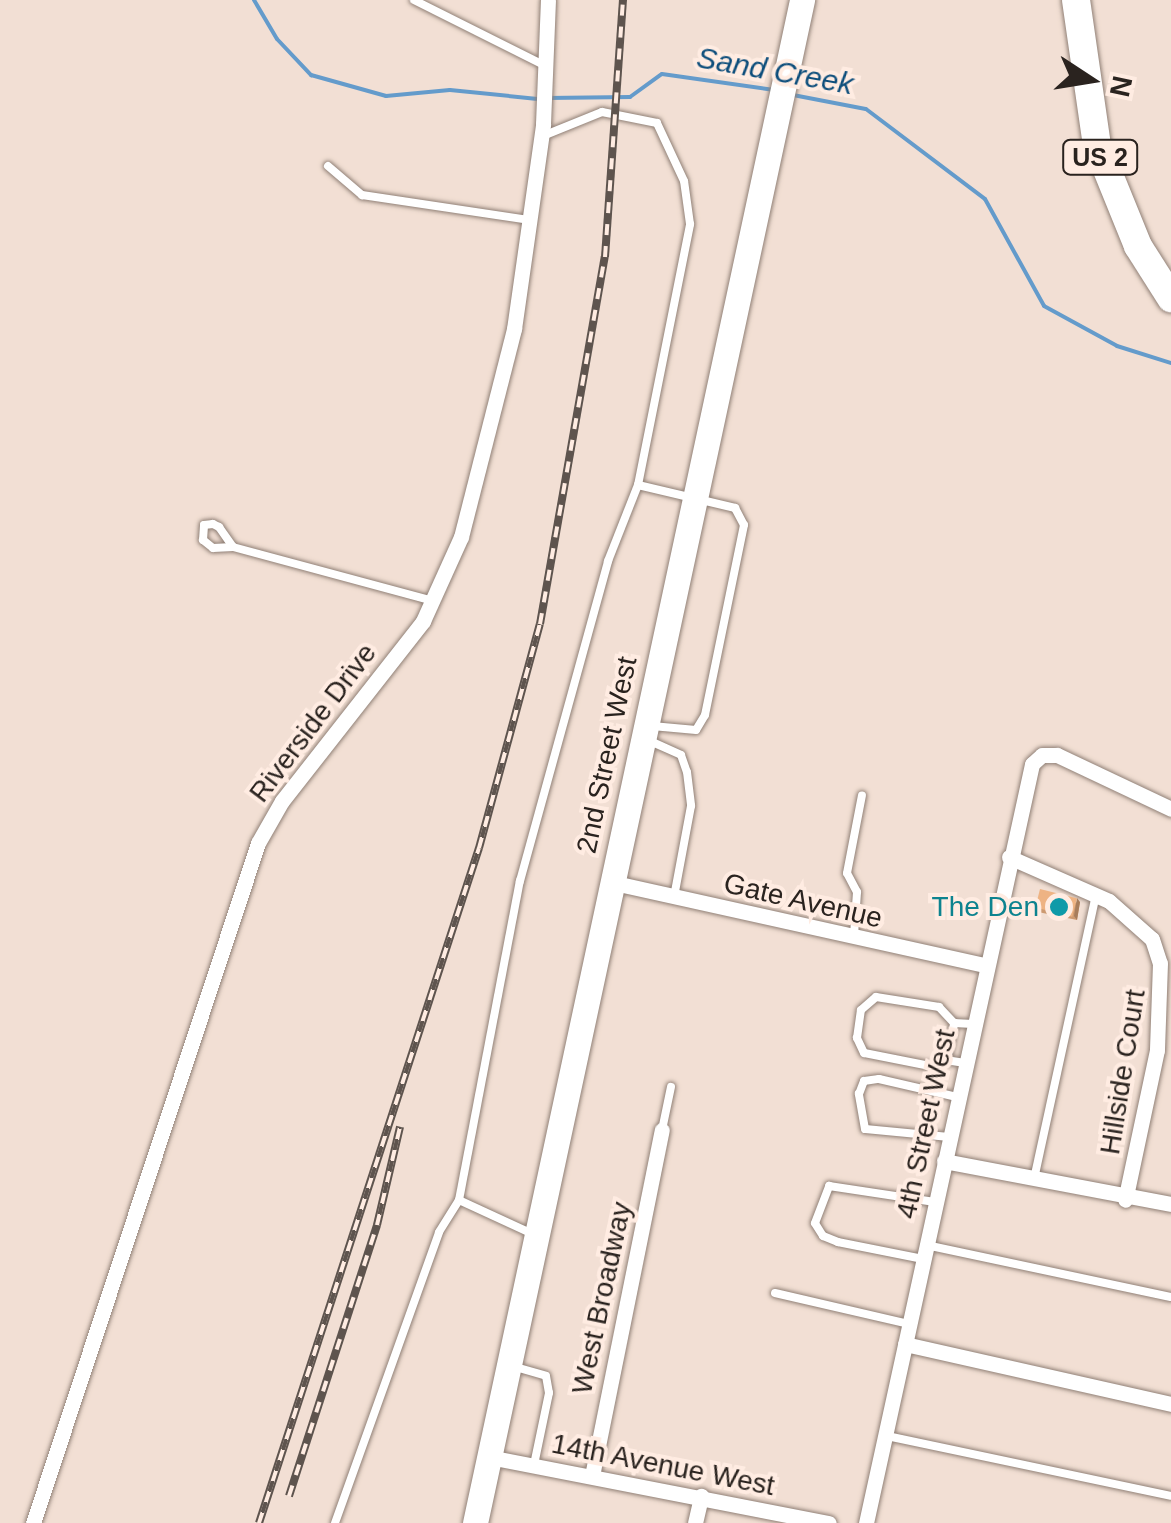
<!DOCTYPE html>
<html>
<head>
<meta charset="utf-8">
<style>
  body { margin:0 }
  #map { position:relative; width:1171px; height:1523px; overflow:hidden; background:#f2dfd4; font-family:Arial,sans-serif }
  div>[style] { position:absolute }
  .stream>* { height:4px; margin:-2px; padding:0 2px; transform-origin:2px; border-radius:2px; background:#649bcb }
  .roads { filter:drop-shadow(0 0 2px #908076) drop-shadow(0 0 2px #908076) }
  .lane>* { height:8px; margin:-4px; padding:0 4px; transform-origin:4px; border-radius:4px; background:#fff }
  .street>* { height:15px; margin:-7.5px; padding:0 7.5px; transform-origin:7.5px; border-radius:7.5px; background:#fff }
  .primary>* { height:25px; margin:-12.5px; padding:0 12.5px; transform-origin:12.5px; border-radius:12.5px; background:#fff }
  .highway>* { height:28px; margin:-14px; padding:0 14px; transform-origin:14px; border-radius:14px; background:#fff }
  .rail>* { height:8px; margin-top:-4px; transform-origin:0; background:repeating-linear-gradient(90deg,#ffece2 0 11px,#5e544e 0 22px); box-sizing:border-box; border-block:2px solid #5e544e }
  .wall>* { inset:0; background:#cd9a71 }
  .shaded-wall>* { inset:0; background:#a77d5c }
  .building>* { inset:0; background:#eeb383; transform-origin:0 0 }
  .dots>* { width:28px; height:28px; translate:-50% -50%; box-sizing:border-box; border:5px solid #ffece2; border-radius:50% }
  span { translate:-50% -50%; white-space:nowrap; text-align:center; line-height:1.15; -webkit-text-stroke:8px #ffece2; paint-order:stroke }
  .shield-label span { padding:2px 8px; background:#ffece2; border:2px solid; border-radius:8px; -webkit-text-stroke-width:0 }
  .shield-label { font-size:25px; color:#2a231f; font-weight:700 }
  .street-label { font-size:28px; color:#2a231f }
  .culture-label { font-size:28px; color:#0d838f }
  .right { translate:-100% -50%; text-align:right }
  .water-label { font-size:30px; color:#0c4d7b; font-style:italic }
  .north { position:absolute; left:1041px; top:30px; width:100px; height:100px; -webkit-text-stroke:8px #ffece2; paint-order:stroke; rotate:102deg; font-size:28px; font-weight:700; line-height:40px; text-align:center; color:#2a231f }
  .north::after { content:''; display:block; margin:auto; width:35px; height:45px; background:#2a231f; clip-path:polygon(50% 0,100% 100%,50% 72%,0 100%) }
</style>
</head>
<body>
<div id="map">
  <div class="stream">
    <div style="left:254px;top:0;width:45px;rotate:59.5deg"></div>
    <div style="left:277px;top:39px;width:50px;rotate:46.6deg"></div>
    <div style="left:311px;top:75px;width:78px;rotate:15.6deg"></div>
    <div style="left:386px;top:96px;width:64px;rotate:-5.4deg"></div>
    <div style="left:450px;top:90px;width:88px;rotate:5.8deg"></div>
    <div style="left:793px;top:95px;width:74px;rotate:10.9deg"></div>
    <div style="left:866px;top:109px;width:149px;rotate:37.1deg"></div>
    <div style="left:985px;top:199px;width:122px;rotate:61.1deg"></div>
    <div style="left:1044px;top:306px;width:83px;rotate:28.7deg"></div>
    <div style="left:1117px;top:346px;width:57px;rotate:17.5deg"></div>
    <div style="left:547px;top:98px;width:83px;rotate:-0.7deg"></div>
    <div style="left:630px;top:97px;width:39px;rotate:-36deg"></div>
    <div style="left:662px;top:74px;width:113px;rotate:8.1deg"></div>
  </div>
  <div class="roads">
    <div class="lane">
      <div style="left:414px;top:0;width:145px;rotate:26.6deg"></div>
      <div style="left:328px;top:166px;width:45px;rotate:40.5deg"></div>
      <div style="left:362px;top:195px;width:170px;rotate:8.5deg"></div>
      <div style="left:638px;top:485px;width:100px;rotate:13.3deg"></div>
      <div style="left:735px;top:508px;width:19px;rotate:62deg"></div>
      <div style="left:744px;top:525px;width:194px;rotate:101.6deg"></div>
      <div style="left:705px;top:715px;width:17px;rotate:121deg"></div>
      <div style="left:696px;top:730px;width:44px;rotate:-174.8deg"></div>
      <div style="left:213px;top:524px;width:7px;rotate:27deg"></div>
      <div style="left:219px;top:527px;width:24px;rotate:55deg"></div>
      <div style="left:233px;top:547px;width:20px;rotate:177deg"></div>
      <div style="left:213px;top:548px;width:13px;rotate:-141deg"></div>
      <div style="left:203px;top:540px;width:15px;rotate:-86deg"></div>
      <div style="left:204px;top:525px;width:9px;rotate:-6deg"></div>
      <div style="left:233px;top:547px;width:207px;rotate:15.1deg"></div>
      <div style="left:650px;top:741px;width:34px;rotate:24deg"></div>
      <div style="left:681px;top:755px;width:18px;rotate:71deg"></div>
      <div style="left:687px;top:772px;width:34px;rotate:83deg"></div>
      <div style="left:691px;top:806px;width:93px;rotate:100.6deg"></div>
      <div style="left:854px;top:935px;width:43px;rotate:-86deg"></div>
      <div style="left:857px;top:892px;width:21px;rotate:-118deg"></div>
      <div style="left:847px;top:873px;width:79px;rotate:-79.1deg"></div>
      <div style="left:947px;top:1060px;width:38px;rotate:-79deg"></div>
      <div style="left:965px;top:1063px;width:18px;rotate:-171deg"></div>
      <div style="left:947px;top:1060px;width:14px;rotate:150deg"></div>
      <div style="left:935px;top:1067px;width:72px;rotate:-168.8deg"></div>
      <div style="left:864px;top:1053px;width:17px;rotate:-115deg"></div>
      <div style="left:857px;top:1038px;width:28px;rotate:-82deg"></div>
      <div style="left:861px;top:1010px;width:20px;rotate:-41deg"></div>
      <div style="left:876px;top:997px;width:64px;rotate:9deg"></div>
      <div style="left:939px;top:1007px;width:22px;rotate:47deg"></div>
      <div style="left:954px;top:1023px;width:19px;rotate:3deg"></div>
      <div style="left:662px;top:1130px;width:44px;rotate:-78.2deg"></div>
      <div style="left:949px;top:1137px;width:84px;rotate:-174.6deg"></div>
      <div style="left:865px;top:1129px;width:36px;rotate:-100deg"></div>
      <div style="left:859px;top:1094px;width:14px;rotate:-69deg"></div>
      <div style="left:864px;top:1081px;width:15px;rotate:-8deg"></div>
      <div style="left:879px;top:1079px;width:80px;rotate:13deg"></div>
      <div style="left:1034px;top:1179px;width:291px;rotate:-77.7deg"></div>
      <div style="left:459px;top:1200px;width:81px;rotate:24.7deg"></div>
      <div style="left:926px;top:1245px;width:250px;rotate:12deg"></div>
      <div style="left:923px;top:1259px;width:87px;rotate:-168.7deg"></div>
      <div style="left:838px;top:1242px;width:16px;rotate:-158deg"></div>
      <div style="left:823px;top:1236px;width:15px;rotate:-122deg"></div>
      <div style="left:815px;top:1223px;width:40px;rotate:-69deg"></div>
      <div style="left:829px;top:1186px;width:107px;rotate:8.6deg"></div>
      <div style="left:775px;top:1293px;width:138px;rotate:13deg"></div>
      <div style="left:512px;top:1366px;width:35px;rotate:16deg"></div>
      <div style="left:546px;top:1376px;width:17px;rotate:80deg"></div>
      <div style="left:549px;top:1393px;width:74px;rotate:101.8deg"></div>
      <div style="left:887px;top:1436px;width:290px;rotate:11.9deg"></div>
      <div style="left:335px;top:1523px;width:309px;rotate:-70.3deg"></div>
      <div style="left:439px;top:1232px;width:38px;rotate:-58deg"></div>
      <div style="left:459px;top:1200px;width:325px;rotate:-79.2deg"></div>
      <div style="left:520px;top:881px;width:332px;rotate:-74.6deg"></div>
      <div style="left:608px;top:561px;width:82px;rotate:-68.5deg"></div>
      <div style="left:638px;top:485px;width:266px;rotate:-78.7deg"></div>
      <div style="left:690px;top:224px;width:43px;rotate:-97.9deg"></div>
      <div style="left:684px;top:181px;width:64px;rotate:-115deg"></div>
      <div style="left:657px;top:123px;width:56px;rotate:-168.7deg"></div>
      <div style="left:602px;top:112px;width:64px;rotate:157.9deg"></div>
    </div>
    <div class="street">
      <div style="left:1009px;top:857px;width:109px;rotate:23.7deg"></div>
      <div style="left:1109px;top:901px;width:57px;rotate:41.5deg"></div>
      <div style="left:1152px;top:939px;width:25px;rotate:72deg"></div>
      <div style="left:1160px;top:963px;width:87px;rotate:92deg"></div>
      <div style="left:1157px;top:1050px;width:153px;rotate:102deg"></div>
      <div style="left:610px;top:882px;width:384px;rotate:12.5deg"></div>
      <div style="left:944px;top:1161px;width:231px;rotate:10.7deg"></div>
      <div style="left:905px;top:1344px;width:273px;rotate:12.7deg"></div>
      <div style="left:489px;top:1457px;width:346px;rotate:11deg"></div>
      <div style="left:592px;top:1476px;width:353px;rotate:-78.6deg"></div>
      <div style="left:33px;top:1523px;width:716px;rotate:-71.69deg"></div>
      <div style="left:258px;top:843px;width:48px;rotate:-60.3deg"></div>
      <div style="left:282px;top:801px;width:229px;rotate:-51.9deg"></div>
      <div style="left:423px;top:621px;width:92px;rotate:-65.7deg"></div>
      <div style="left:461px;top:537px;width:215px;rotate:-75.7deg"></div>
      <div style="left:514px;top:329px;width:207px;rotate:-81.9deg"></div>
      <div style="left:543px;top:124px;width:124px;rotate:-87.7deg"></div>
      <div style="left:695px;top:1523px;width:28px;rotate:-77deg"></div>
      <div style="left:866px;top:1523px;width:777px;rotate:-77.66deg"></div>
      <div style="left:1032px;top:764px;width:13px;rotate:-42deg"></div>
      <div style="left:1042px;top:755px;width:15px"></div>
      <div style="left:1057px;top:755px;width:126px;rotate:25.3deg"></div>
    </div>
    <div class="primary">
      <div style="left:475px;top:1523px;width:1558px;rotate:-77.88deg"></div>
    </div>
    <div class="highway">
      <div style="left:1076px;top:0;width:147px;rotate:81.8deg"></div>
      <div style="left:1097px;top:145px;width:109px;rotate:67.9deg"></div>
      <div style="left:1138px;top:246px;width:62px;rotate:57.6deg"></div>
    </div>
  </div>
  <div class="rail">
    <div style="left:289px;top:1496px;width:285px;rotate:-72deg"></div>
    <div style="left:377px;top:1225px;width:101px;rotate:-76.8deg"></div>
    <div style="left:259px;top:1523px;width:710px;rotate:-71.95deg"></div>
    <div style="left:479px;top:848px;width:232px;rotate:-74.8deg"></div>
    <div style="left:540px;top:624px;width:373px;rotate:-80deg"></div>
    <div style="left:605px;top:257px;width:258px;rotate:-86deg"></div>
  </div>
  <div class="wall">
    <div style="clip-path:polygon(1080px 902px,1077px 920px,1038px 912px,1036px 908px)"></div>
  </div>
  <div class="shaded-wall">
    <div style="clip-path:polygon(1077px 898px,1080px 902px,1077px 920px,1074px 916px)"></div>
  </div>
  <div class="building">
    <div style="left:1040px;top:889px;width:38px;height:19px;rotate:14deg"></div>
  </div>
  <div class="dots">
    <div style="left:1059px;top:907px;background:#0f9aa8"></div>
  </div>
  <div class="shield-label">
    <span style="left:1100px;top:157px">US 2</span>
  </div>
  <div class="street-label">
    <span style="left:313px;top:723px;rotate:-53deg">Riverside Drive</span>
    <span style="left:607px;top:755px;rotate:-78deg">2nd Street West</span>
    <span style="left:803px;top:901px;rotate:13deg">Gate Avenue</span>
    <span style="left:1123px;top:1072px;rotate:-81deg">Hillside Court</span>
    <span style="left:926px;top:1124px;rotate:-78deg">4th Street West</span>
    <span style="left:602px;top:1298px;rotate:-78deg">West Broadway</span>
    <span style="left:663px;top:1465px;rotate:11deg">14th Avenue West</span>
  </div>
  <div class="culture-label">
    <span class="right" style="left:1039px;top:907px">The Den</span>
  </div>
  <div class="water-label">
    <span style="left:775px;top:71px;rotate:10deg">Sand Creek</span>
  </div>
  <div class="north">N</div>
</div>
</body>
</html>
